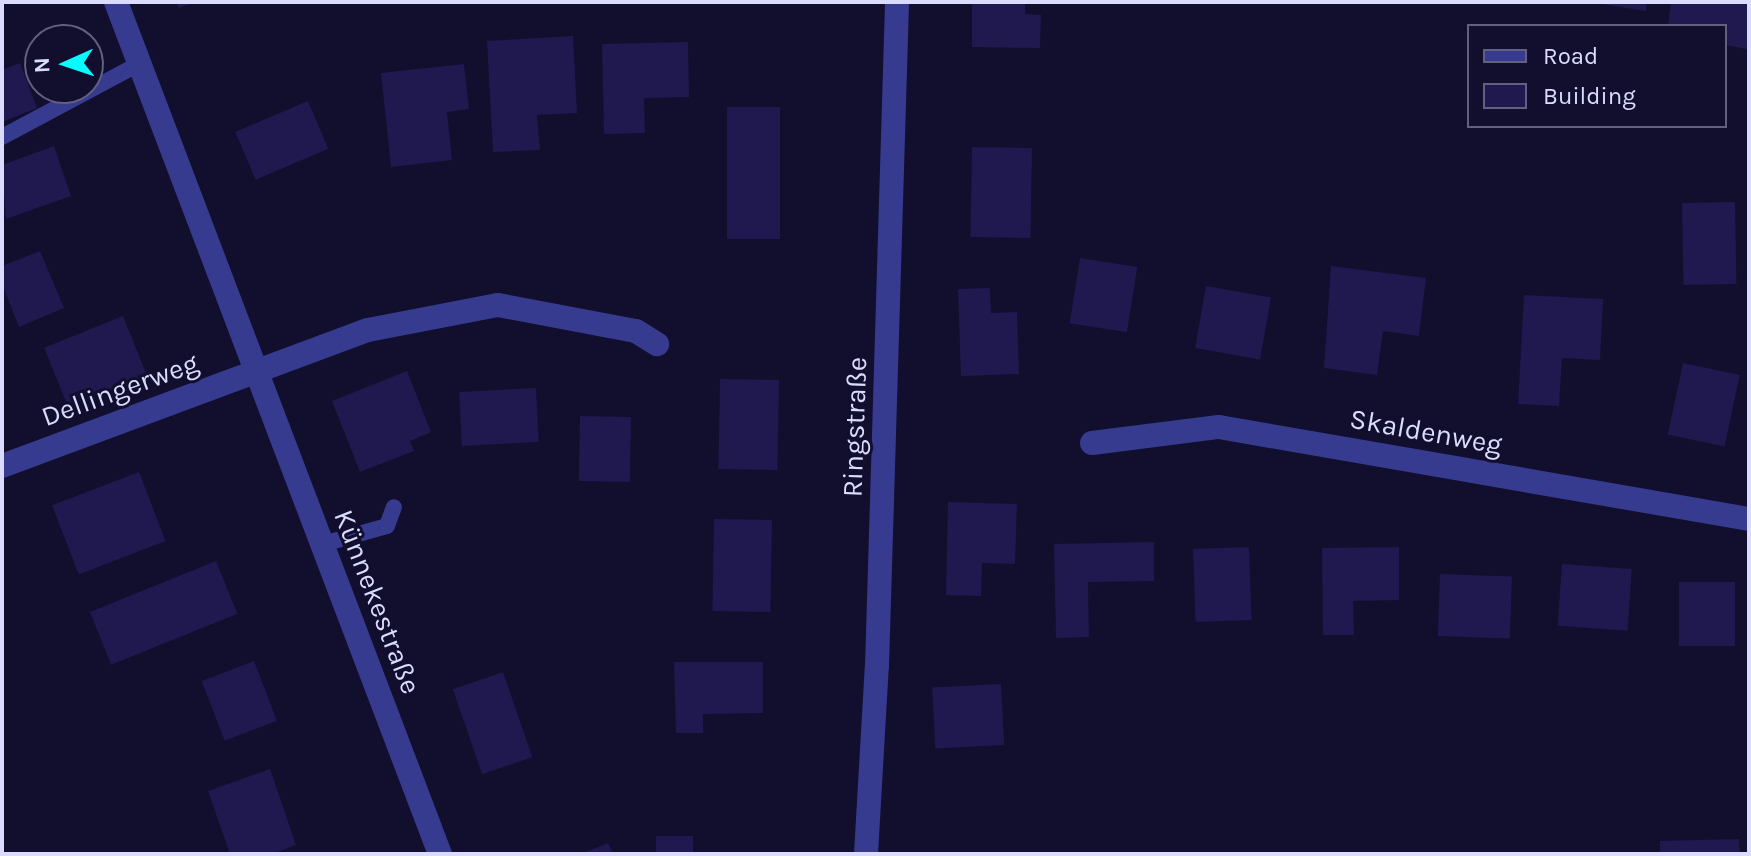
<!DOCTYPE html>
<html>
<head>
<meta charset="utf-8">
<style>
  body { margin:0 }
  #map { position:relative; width:1751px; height:856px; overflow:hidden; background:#110f2d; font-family:Karla,sans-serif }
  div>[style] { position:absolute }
  .building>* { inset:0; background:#1f194f; transform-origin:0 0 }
  .lane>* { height:16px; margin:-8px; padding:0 8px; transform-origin:8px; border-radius:8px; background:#363b8f }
  .street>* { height:24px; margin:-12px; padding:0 12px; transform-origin:12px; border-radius:12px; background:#363b8f }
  span { translate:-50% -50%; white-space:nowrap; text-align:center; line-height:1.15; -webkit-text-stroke:6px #110f2d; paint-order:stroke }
  .street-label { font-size:28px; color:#dbdaff }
  .frame { position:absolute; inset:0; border:4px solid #dbdaff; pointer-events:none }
  .legend { position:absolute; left:1467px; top:24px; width:260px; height:104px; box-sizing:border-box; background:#110f2d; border:2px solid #626081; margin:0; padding:10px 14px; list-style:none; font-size:24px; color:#dbdaff }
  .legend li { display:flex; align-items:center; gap:16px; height:40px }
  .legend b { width:40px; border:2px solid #626081 }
  .north { position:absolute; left:24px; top:24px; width:80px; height:80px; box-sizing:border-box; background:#110f2d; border:2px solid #626081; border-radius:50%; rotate:267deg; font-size:22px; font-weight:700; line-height:32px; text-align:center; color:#dbdaff }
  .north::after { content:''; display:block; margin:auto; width:28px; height:36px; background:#06fcff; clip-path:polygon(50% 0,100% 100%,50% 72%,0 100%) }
</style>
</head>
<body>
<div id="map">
  <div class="building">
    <div style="clip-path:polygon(176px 2px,195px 2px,179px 8px)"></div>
    <div style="clip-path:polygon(972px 2px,1025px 2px,1025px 14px,1041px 15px,1040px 48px,972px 47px)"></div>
    <div style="clip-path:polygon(1588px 2px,1647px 2px,1646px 11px)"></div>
    <div style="clip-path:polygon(1671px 2px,1749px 2px,1747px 49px,1725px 45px,1725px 26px,1668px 26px)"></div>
    <div style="clip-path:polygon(573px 36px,577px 113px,537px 115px,540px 150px,493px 152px,487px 41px)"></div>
    <div style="clip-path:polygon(688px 42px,689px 97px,644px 98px,645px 133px,604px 134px,602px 44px)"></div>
    <div style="clip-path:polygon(20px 63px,37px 108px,2px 122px,2px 70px)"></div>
    <div style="clip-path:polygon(464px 64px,469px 109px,447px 112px,452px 160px,391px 167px,381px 73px)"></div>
    <div style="left:308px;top:101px;width:52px;height:79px;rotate:67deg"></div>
    <div style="left:727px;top:107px;width:53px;height:132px"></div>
    <div style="clip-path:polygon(54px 146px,71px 196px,6px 219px,2px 165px)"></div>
    <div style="left:972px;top:147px;width:60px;height:90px;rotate:1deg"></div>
    <div style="left:1735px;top:202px;width:82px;height:53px;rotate:89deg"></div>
    <div style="clip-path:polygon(40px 251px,64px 308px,19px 327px,2px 284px,2px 266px)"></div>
    <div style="left:1080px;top:258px;width:58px;height:66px;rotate:9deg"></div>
    <div style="clip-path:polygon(1331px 266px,1426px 278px,1419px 336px,1383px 331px,1377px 375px,1324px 368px)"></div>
    <div style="left:1206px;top:286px;width:66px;height:63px;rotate:10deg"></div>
    <div style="clip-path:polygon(990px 288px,991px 313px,1017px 312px,1019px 374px,961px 376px,958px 289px)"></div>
    <div style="clip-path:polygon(1524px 295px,1603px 299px,1600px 360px,1562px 358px,1559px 406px,1518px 404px)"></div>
    <div style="left:123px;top:316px;width:63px;height:85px;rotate:68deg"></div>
    <div style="left:1683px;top:363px;width:58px;height:73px;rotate:12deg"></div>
    <div style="clip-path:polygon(407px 371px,431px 432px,410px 441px,414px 451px,360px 472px,332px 401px)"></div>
    <div style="left:720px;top:379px;width:59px;height:90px;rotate:1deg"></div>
    <div style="left:536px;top:388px;width:54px;height:77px;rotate:87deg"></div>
    <div style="left:580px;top:416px;width:51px;height:65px;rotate:1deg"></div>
    <div style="left:139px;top:472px;width:74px;height:93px;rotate:69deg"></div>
    <div style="clip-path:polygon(948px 502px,1017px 504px,1015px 564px,982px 563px,981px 596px,946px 595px)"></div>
    <div style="left:714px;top:519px;width:58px;height:92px;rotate:1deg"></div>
    <div style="clip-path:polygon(1154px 542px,1154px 581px,1088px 582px,1089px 637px,1056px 638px,1054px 544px)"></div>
    <div style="left:1249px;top:547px;width:73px;height:56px;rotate:88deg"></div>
    <div style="clip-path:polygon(1399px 547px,1399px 600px,1353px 601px,1354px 635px,1323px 635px,1322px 548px)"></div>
    <div style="left:216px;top:561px;width:57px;height:136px;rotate:68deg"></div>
    <div style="left:1562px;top:564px;width:70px;height:62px;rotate:4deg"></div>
    <div style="left:1440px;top:574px;width:72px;height:62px;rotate:2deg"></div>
    <div style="left:1735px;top:582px;width:64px;height:56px;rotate:90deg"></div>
    <div style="left:254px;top:661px;width:64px;height:56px;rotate:69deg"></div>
    <div style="clip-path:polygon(674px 662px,763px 662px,763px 713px,703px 714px,703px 733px,676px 733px)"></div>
    <div style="left:503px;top:672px;width:90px;height:53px;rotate:71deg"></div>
    <div style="left:1001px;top:684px;width:61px;height:69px;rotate:87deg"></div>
    <div style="clip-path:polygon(270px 769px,296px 845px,272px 854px,230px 854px,208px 791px)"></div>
    <div style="left:693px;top:836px;width:18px;height:37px;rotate:90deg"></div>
    <div style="clip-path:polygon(1739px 839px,1740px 854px,1660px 854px,1660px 841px)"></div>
    <div style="clip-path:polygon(608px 843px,613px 854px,581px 854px)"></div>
  </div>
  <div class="lane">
    <div style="left:2px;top:137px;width:155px;rotate:-28.1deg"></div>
    <div style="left:323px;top:544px;width:66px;rotate:-15.7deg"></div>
    <div style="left:387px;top:526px;width:20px;rotate:-70deg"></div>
  </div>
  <div class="street">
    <div style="left:116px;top:2px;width:912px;rotate:69.18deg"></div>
    <div style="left:1092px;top:443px;width:128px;rotate:-7.2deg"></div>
    <div style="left:1219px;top:427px;width:538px;rotate:9.85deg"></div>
    <div style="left:2px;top:466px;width:390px;rotate:-20.4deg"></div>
    <div style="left:368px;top:330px;width:132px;rotate:-10.9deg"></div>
    <div style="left:498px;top:305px;width:140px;rotate:10.7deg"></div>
    <div style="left:636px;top:331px;width:25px;rotate:32deg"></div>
    <div style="left:866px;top:854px;width:188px;rotate:-86.7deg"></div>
    <div style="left:877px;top:666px;width:664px;rotate:-88.27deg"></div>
  </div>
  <div class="street-label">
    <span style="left:120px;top:390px;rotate:-20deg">Dellingerweg</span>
    <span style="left:855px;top:427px;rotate:-88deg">Ringstraße</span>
    <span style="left:1426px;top:432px;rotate:10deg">Skaldenweg</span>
    <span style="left:377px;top:602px;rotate:69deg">Künnekestraße</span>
  </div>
  <div class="frame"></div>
  <ul class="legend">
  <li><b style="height:10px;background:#363b8f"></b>Road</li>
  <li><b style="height:22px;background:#1f194f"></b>Building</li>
  </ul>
  <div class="north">N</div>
</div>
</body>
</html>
